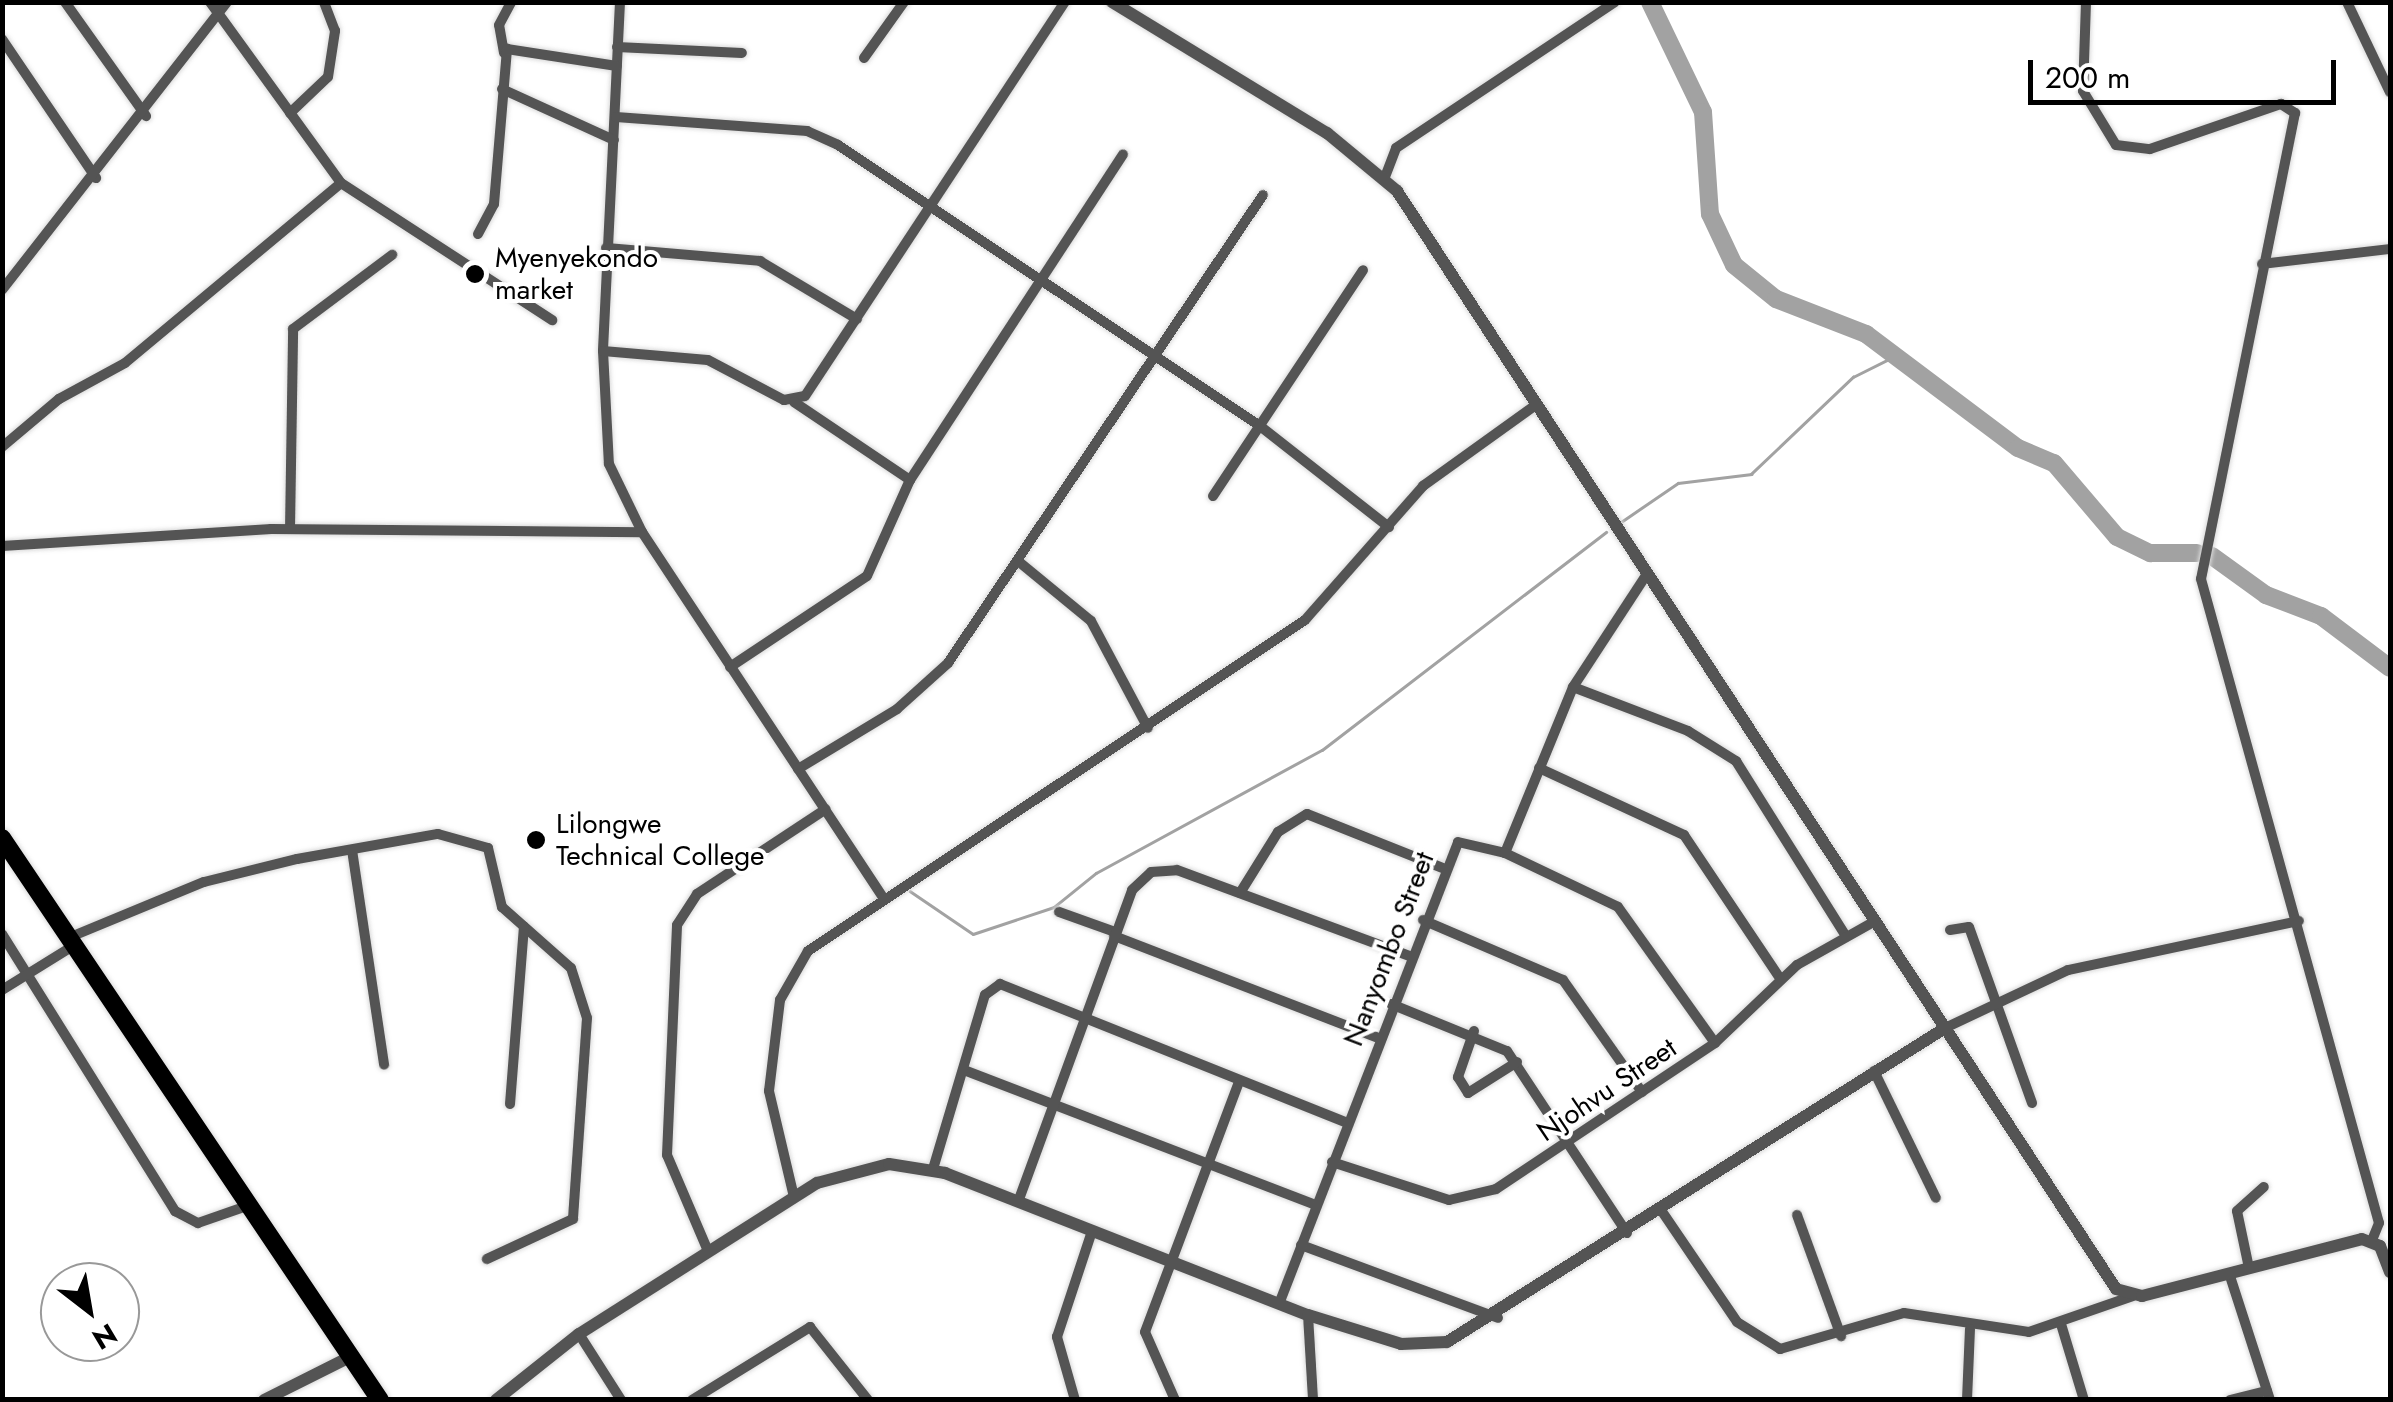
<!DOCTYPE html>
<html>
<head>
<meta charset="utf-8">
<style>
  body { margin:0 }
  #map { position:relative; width:2393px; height:1402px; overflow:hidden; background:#fff; font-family:Jost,sans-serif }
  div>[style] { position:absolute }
  .stream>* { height:2.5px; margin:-1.25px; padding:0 1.25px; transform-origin:1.25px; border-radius:1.25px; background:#a2a2a2 }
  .river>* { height:18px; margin:-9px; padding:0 9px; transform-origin:9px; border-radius:9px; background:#a2a2a2 }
  .roads { filter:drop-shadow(0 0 2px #dbdbdb) drop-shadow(0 0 2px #dbdbdb) }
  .minor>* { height:10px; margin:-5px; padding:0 5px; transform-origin:5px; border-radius:5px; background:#545454 }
  .tertiary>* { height:12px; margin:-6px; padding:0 6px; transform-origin:6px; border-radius:6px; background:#545454 }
  .trunk>* { height:18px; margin:-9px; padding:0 9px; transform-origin:9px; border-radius:9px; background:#000 }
  .dots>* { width:28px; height:28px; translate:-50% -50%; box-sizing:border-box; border:5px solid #fff; border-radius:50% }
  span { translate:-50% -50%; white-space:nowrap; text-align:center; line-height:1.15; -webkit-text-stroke:8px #fff; paint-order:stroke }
  .poi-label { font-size:28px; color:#000 }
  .left { translate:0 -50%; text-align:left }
  .street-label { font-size:28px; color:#000 }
  .frame { position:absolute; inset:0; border:5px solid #000; pointer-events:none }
  .north { position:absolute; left:40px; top:1262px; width:100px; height:100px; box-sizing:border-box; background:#fff; border:2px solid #999; border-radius:50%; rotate:149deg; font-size:28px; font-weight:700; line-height:40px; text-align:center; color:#000 }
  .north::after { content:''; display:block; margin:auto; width:35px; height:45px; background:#000; clip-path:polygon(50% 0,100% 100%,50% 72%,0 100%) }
  .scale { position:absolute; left:2028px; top:60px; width:308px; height:45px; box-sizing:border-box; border:5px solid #000; border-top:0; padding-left:12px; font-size:30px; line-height:35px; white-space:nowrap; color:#000; -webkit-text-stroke:8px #fff; paint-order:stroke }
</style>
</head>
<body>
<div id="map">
  <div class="stream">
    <div style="left:1621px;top:522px;width:69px;rotate:-34.4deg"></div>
    <div style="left:1678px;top:483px;width:74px;rotate:-7deg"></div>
    <div style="left:1751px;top:474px;width:141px;rotate:-43.6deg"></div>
    <div style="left:1853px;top:377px;width:49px;rotate:-26.6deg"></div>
    <div style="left:910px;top:891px;width:76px;rotate:34.3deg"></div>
    <div style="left:973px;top:934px;width:85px;rotate:-18.4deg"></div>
    <div style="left:1054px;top:907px;width:54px;rotate:-39deg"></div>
    <div style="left:1096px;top:873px;width:257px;rotate:-28.6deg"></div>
    <div style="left:1322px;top:750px;width:358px;rotate:-37.5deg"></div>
  </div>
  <div class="river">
    <div style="left:1650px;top:2px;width:122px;rotate:64.3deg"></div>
    <div style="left:1703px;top:112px;width:102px;rotate:86.1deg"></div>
    <div style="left:1710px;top:214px;width:56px;rotate:64.8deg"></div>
    <div style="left:1734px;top:265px;width:54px;rotate:39deg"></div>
    <div style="left:1776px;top:299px;width:97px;rotate:21.3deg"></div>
    <div style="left:1866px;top:334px;width:190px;rotate:36.9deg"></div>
    <div style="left:2018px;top:448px;width:39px;rotate:23deg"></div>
    <div style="left:2054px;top:463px;width:97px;rotate:49.6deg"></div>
    <div style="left:2117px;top:537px;width:37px;rotate:26deg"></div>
    <div style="left:2150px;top:553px;width:47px"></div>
    <div style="left:2212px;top:556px;width:67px;rotate:35.8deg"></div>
    <div style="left:2266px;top:595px;width:59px;rotate:20.9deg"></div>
    <div style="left:2321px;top:616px;width:86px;rotate:37deg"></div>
  </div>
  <div class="roads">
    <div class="minor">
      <div style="left:65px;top:2px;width:140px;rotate:54.6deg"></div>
      <div style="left:210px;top:2px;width:223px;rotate:54.1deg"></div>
      <div style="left:620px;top:2px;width:349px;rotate:92.8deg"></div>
      <div style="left:603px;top:351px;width:113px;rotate:87deg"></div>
      <div style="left:609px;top:464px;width:76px;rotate:64.1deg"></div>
      <div style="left:642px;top:532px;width:437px;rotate:56.6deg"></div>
      <div style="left:2086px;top:2px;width:89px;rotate:91.9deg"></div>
      <div style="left:2083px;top:91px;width:63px;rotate:58.6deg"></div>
      <div style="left:2116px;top:145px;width:34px;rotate:7deg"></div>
      <div style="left:2150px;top:149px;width:139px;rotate:-19deg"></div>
      <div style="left:2281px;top:104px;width:17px;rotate:33deg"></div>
      <div style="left:2295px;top:113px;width:475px;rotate:101.4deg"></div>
      <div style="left:2201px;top:579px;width:668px;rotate:74.55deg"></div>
      <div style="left:2379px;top:1223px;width:18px;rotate:112deg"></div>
      <div style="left:2347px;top:2px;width:100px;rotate:64.5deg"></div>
      <div style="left:2px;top:39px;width:168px;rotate:55.9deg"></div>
      <div style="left:617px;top:47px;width:125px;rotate:2.7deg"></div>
      <div style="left:504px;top:53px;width:28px;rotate:-100deg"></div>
      <div style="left:499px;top:25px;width:26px;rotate:-62deg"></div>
      <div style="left:864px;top:58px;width:69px;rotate:-54.5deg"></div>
      <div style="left:502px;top:89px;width:123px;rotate:24.5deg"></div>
      <div style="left:290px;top:113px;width:52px;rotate:-43.5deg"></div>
      <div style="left:328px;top:77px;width:47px;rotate:-81.3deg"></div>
      <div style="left:335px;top:31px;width:31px;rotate:-111deg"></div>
      <div style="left:616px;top:117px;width:192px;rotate:4.2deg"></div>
      <div style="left:807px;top:131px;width:34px;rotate:24deg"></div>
      <div style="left:838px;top:145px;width:507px;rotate:33.66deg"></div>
      <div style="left:1260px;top:426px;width:164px;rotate:38.1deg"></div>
      <div style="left:1385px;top:177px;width:31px;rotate:-69deg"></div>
      <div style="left:1396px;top:148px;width:263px;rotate:-33.7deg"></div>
      <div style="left:478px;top:234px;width:34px;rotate:-62deg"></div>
      <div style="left:494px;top:204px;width:156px;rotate:-85.2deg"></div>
      <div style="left:507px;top:49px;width:111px;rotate:8.8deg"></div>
      <div style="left:606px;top:248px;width:155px;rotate:4.8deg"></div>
      <div style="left:760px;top:261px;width:113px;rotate:30.9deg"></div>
      <div style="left:2262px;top:264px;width:129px;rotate:-6.7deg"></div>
      <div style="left:2px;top:290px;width:365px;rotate:-52deg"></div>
      <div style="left:603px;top:351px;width:105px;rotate:4.9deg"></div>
      <div style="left:708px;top:360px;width:86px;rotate:27.8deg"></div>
      <div style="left:784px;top:400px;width:21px;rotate:-11deg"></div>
      <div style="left:805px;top:396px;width:472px;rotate:-56.6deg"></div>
      <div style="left:794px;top:402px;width:140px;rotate:33.9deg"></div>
      <div style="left:2px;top:447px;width:75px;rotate:-40.1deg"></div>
      <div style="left:59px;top:399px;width:75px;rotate:-28.6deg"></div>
      <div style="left:125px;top:363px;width:281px;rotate:-39.8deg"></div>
      <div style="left:341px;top:183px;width:252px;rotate:33deg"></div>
      <div style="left:1213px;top:496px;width:271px;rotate:-56.4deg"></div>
      <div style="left:290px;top:529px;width:200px;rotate:-89.1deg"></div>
      <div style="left:293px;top:329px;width:124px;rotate:-36.8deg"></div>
      <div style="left:2px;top:546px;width:270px;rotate:-3.6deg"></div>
      <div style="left:271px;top:529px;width:371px;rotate:0.5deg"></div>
      <div style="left:1018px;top:561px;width:94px;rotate:39.4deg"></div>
      <div style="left:1091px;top:621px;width:121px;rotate:62deg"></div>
      <div style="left:730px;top:667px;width:164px;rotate:-33.6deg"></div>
      <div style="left:867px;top:576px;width:105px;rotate:-65.9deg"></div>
      <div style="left:910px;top:480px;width:389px;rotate:-56.8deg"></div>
      <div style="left:1573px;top:687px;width:123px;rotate:20.9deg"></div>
      <div style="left:1688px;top:731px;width:57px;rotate:32deg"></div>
      <div style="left:1736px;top:761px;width:205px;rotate:57.9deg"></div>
      <div style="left:1539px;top:768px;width:160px;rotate:24.8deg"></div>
      <div style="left:1684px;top:835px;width:174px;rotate:56.2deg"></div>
      <div style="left:798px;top:769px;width:116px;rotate:-31.2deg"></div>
      <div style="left:897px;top:709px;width:69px;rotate:-42deg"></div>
      <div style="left:948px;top:663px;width:564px;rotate:-56.06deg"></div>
      <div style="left:352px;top:850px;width:217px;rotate:81.5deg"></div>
      <div style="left:1505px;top:853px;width:179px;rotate:-67.7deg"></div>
      <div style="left:1573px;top:687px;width:135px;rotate:-56.8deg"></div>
      <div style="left:1240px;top:893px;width:72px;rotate:-58.1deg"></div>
      <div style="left:1278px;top:832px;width:34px;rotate:-32deg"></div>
      <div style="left:1307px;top:814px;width:146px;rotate:21.7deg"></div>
      <div style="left:1059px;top:912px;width:59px;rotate:19.7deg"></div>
      <div style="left:1423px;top:920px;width:152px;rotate:23.2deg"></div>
      <div style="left:1563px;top:980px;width:137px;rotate:54.8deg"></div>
      <div style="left:1950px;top:930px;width:19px;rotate:-9deg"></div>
      <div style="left:1969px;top:927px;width:187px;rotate:70.3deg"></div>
      <div style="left:2px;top:934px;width:327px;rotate:58deg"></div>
      <div style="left:175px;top:1211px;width:26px;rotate:28deg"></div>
      <div style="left:198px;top:1223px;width:49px;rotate:-19.2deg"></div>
      <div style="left:1114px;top:936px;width:284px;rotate:21.1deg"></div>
      <div style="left:68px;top:938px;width:147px;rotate:-22.4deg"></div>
      <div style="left:204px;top:882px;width:96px;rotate:-13.9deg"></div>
      <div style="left:297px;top:859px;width:143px;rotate:-10.1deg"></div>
      <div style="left:438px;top:834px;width:52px;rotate:15.6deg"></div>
      <div style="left:488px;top:848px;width:61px;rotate:76.7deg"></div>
      <div style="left:502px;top:907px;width:92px;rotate:41.5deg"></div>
      <div style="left:571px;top:968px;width:52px;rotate:72.3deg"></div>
      <div style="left:587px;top:1018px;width:201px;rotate:94deg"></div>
      <div style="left:573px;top:1219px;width:95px;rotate:155.1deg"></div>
      <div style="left:2px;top:990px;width:84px;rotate:-31.8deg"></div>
      <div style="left:1391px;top:1004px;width:125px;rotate:22.1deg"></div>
      <div style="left:1507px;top:1051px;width:218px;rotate:56.6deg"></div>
      <div style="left:1945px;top:1028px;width:136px;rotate:-25.2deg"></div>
      <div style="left:2068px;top:970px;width:236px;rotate:-12deg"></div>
      <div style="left:1474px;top:1031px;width:49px;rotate:109.2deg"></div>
      <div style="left:1458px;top:1077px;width:19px;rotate:58deg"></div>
      <div style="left:1468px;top:1093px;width:58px;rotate:-32.3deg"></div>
      <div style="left:964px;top:1070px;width:377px;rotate:21deg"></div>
      <div style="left:1874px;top:1071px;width:141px;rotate:64deg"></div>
      <div style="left:510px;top:1104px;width:178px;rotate:-85.5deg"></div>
      <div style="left:1332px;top:1162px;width:123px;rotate:18deg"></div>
      <div style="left:1449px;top:1200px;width:48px;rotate:-13.2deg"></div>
      <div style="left:1496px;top:1189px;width:263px;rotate:-33.7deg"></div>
      <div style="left:1715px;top:1043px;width:113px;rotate:-43.6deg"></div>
      <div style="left:1797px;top:965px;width:90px;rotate:-29.4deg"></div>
      <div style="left:933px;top:1169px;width:182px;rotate:-73.4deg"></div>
      <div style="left:985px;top:995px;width:19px;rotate:-36deg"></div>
      <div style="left:1000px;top:984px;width:374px;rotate:21.8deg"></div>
      <div style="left:794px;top:1197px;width:109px;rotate:-103.3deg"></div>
      <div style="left:769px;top:1091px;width:92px;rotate:-83.1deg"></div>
      <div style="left:780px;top:1000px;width:56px;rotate:-60.3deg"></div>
      <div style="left:808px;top:951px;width:597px;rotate:-33.66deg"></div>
      <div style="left:1305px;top:620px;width:179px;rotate:-48.6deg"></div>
      <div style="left:1423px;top:486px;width:140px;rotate:-35.7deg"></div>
      <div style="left:1018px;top:1202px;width:332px;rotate:-69.9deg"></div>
      <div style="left:1132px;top:890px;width:26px;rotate:-43deg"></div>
      <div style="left:1151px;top:872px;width:26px;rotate:-4deg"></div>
      <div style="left:1177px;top:870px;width:248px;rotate:20.3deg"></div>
      <div style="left:1661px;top:1210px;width:135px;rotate:55.8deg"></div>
      <div style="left:1737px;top:1322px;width:51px;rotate:32.1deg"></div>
      <div style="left:1780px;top:1349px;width:129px;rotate:-16.2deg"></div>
      <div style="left:1904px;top:1313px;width:126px;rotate:8.6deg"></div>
      <div style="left:2029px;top:1332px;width:110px;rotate:-19.1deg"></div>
      <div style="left:1797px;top:1215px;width:129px;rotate:70deg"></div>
      <div style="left:1301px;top:1245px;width:210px;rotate:20.3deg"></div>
      <div style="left:708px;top:1251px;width:104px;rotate:-113.1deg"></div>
      <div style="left:667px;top:1155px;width:230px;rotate:-87.5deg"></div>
      <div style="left:677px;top:925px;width:37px;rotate:-57deg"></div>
      <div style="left:697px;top:894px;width:154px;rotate:-33.4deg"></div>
      <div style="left:2249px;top:1268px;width:58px;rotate:-101.9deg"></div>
      <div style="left:2237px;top:1211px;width:36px;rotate:-42deg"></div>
      <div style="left:2229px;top:1273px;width:133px;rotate:72.1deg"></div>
      <div style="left:1279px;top:1304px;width:495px;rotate:-68.8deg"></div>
      <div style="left:1458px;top:842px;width:48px;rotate:13.2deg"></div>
      <div style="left:1505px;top:853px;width:125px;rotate:25.5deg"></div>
      <div style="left:1618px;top:907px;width:167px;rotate:54.5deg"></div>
      <div style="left:1308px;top:1315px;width:85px;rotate:86.6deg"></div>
      <div style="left:2061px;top:1324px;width:79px;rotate:73.2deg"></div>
      <div style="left:579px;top:1334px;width:78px;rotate:57.5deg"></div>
      <div style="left:692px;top:1400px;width:139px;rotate:-31.7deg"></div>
      <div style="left:810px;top:1327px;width:93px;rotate:51.5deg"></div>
      <div style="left:1075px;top:1400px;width:66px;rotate:-105.9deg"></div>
      <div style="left:1057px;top:1337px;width:112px;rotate:-71.7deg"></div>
      <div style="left:1175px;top:1400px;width:74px;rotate:-113.8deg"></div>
      <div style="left:1145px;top:1332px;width:267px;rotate:-69.4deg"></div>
      <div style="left:1967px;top:1400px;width:71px;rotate:-87.6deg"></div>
      <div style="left:2230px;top:1400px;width:38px;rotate:-14deg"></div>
    </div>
    <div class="tertiary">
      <div style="left:1112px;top:2px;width:252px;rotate:31.4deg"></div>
      <div style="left:1327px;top:133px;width:91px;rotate:39.6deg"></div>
      <div style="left:1397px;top:191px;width:1312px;rotate:56.78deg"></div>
      <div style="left:2116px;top:1289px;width:27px;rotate:15deg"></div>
      <div style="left:2142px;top:1296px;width:227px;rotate:-14.5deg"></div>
      <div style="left:2362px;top:1239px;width:19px;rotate:21deg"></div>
      <div style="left:2380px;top:1246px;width:28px;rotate:69deg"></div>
      <div style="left:264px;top:1400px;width:94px;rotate:-26.6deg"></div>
      <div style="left:496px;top:1400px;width:106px;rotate:-38.5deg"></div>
      <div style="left:579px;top:1334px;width:282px;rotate:-32.4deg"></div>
      <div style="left:817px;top:1183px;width:74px;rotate:-14.8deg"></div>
      <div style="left:889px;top:1164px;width:57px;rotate:9.1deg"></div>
      <div style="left:945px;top:1173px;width:390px;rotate:21.4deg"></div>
      <div style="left:1308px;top:1315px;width:97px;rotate:17.3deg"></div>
      <div style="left:1401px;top:1344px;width:46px;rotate:-2.5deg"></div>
      <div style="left:1447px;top:1342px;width:589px;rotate:-32.23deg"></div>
    </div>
    <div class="trunk">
      <div style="left:2px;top:838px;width:677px;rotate:56.08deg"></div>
    </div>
  </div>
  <div class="dots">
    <div style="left:475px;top:274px;background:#000"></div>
    <div style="left:536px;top:840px;background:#000"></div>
  </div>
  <div class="poi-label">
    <span class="left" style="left:495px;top:274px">Myenyekondo<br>market</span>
    <span class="left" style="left:556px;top:840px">Lilongwe<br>Technical College</span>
  </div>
  <div class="street-label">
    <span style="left:1389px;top:949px;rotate:-69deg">Nanyombo Street</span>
    <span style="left:1607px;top:1090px;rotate:-34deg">Njohvu Street</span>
  </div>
  <div class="frame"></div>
  <div class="north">N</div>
  <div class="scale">200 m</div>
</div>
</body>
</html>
